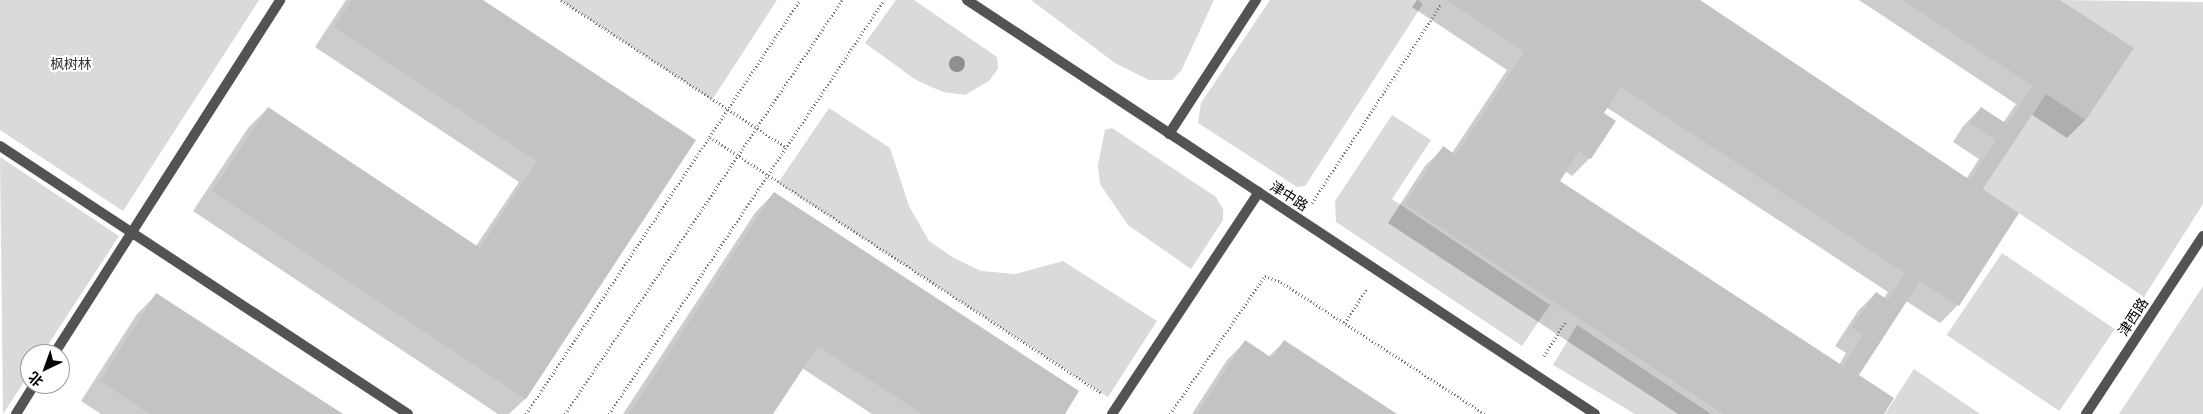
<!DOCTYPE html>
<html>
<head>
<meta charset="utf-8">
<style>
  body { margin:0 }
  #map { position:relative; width:2203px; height:414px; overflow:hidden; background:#fff; font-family:"Exo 2","Noto Sans SC",sans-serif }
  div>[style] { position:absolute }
  .green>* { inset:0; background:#dadada; transform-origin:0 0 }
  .shadow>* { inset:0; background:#0003 }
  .building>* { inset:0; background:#c3c3c3 }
  .path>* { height:3px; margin-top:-1.5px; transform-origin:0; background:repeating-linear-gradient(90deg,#757575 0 1px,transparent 0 3.5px) }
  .service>* { height:10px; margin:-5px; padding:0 5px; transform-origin:5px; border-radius:5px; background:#535353 }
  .trees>* { width:16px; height:16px; margin:-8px; border-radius:50%; background:#8e8e8e }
  span { translate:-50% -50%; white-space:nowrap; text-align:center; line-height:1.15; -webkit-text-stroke:4px #fff; paint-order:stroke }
  .park-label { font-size:14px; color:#313131 }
  .street-label { font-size:14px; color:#000 }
  .north { position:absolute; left:20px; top:344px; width:50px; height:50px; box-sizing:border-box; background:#fff; border:1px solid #999; border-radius:50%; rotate:222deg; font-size:14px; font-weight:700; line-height:20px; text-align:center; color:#000 }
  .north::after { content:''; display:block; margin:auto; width:18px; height:22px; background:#000; clip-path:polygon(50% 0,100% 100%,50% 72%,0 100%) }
</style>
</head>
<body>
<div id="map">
  <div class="green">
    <div style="clip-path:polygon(0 0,259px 0,123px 211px,0 130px)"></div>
    <div style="clip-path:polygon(560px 0,777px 0,712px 100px)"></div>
    <div style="clip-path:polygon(896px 0,914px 0,997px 57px,998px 69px,989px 81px,965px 95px,943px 92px,916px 80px,865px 43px)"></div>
    <div style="clip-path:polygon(1031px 0,1214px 0,1181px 71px,1172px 80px,1149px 80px,1115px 63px)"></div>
    <div style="clip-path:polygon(1270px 0,1418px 0,1423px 4px,1305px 186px,1297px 187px,1198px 123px,1201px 103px)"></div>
    <div style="clip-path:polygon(2060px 0,2203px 2px,2203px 204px,2144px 297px,1983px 189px,2046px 94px,2086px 120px,2133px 49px)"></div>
    <div style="clip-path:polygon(829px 108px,890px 148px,909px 206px,929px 241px,952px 257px,981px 271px,1015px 274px,1063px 261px,1157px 321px,1108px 397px,778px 183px)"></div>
    <div style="clip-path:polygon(1392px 115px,1431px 140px,1392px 199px,1550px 305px,1522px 346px,1336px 222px,1335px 201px)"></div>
    <div style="clip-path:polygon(1112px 128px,1216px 197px,1223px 209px,1223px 220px,1191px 269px,1128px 225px,1100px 184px,1098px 165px,1105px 130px)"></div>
    <div style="clip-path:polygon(0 157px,119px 236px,42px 354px,30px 354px,30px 373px,3px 414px)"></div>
    <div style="left:2002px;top:253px;width:136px;height:99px;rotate:34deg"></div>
    <div style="clip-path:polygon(2203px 286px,2203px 414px,2119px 414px)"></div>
    <div style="clip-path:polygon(1577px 325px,1711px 414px,1635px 414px,1553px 365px)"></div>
    <div style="clip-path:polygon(1914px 369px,1980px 414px,1885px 414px)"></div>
  </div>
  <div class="shadow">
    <div style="clip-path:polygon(346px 0,481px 0,694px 141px,525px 399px,509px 414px,498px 414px,193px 211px,248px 128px,268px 108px,476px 246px,519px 182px,315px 47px)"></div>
    <div style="clip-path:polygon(evenodd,1417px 0,1698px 0,1966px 179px,1979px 159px,1953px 142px,1963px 126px,1981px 108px,2003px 123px,2016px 104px,1859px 0,2058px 0,2132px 49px,2085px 120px,2067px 138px,2031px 114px,1981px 190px,1958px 305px,1940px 323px,1906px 301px,1857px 375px,1883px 414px,1678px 414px,1388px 223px,1425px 166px,1443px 148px,1452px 153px,1507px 70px,1412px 7px,1417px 0,1606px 107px,1888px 292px,1883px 299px,1876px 293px,1858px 311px,1835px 346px,1846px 353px,1839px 365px,1558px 181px,1565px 171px,1572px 176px,1590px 158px,1606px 107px)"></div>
    <div style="clip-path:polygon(774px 193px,1063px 414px,872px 414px,802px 368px,772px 414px,623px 414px,755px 213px)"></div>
    <div style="clip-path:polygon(157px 294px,340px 414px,101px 414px,81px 401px,137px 314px)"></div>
    <div style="clip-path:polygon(1245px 342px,1268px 357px,1284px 342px,1395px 414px,1192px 414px,1227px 360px)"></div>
  </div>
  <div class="building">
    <div style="clip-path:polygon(352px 0,483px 0,696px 140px,526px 399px,212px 191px,268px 107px,480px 248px,537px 161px,334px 27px)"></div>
    <div style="clip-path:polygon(evenodd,1447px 0,1700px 0,1970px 180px,1996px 140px,1970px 123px,1981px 107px,2007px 124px,2033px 86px,1903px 0,2060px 0,2134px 48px,2086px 120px,2046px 94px,1983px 189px,2019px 213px,1959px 306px,1920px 281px,1859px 375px,1894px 398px,1884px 414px,1723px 414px,1405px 204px,1443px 146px,1456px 155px,1524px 52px,1447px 0,1621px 87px,1905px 273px,1888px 300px,1876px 292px,1852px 327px,1863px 335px,1843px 366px,1560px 181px,1579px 151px,1591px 159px,1616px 121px,1604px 113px,1621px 87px)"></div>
    <div style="clip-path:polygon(774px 192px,1079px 391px,1065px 414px,922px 414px,818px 346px,773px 414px,629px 414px)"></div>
    <div style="clip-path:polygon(156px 293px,343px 414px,150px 414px,100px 381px)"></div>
    <div style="clip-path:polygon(1245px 340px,1272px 358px,1284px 340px,1397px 414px,1197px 414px)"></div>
  </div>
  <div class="path">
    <div style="left:561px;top:0;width:269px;rotate:33.2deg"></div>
    <div style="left:710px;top:137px;width:467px;rotate:33.2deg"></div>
    <div style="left:1312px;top:203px;width:237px;rotate:-57deg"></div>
    <div style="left:1345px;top:323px;width:41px;rotate:-57.8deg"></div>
    <div style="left:1544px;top:356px;width:40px;rotate:-58deg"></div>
    <div style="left:526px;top:414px;width:496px;rotate:-56.5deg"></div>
    <div style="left:565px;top:414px;width:498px;rotate:-56.2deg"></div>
    <div style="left:609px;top:414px;width:497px;rotate:-56.4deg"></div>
    <div style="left:1170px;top:414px;width:168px;rotate:-55.5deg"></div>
    <div style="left:1265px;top:276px;width:17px;rotate:21deg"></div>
    <div style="left:1281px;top:282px;width:243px;rotate:32.9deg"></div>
  </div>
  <div class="service">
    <div style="left:967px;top:0;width:752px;rotate:33.39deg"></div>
    <div style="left:1169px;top:134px;width:160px;rotate:-57deg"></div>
    <div style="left:0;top:146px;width:488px;rotate:33.3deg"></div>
    <div style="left:54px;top:354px;width:420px;rotate:-57.4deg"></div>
    <div style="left:16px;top:414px;width:36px;rotate:-58deg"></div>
    <div style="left:1112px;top:414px;width:266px;rotate:-56.5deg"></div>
    <div style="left:2086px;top:414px;width:213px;rotate:-56.7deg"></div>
  </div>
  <div class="trees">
    <div style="left:957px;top:64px"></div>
  </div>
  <div class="park-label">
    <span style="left:71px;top:64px">枫树林</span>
  </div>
  <div class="street-label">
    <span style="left:1289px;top:196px;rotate:33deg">津中路</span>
    <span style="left:2133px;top:317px;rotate:-57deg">津西路</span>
  </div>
  <div class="north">北</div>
</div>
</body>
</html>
